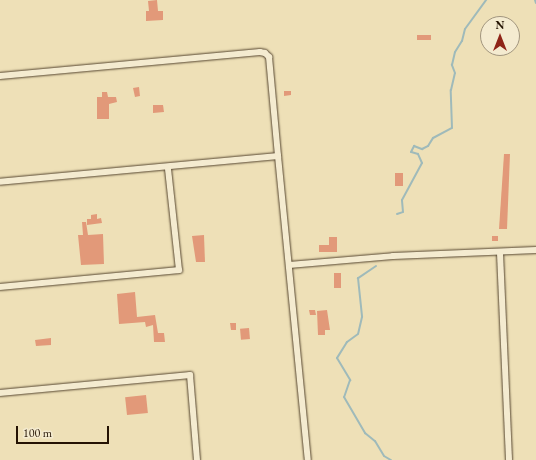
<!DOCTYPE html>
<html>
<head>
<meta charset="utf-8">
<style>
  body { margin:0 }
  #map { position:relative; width:536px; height:460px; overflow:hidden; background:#eee0b7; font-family:"EB Garamond",serif }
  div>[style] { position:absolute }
  .stream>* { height:2px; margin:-1px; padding:0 1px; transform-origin:1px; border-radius:1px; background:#9fbaba }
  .building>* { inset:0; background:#e29979; transform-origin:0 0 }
  .roads { filter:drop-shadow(0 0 1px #564630) drop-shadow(0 0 1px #564630) }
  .street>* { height:6px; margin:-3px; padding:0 3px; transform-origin:3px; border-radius:3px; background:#f4ebd0 }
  span { translate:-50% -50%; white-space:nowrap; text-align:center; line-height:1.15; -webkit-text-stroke:3px #f4ebd0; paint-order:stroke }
  .north { position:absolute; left:480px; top:16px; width:40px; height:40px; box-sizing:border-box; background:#f4ebd0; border:1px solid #a1957e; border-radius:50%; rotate:0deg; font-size:11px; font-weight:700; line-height:16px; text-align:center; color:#241303 }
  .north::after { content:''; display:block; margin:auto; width:14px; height:18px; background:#8f2418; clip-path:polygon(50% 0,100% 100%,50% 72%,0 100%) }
  .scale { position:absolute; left:16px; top:426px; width:93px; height:18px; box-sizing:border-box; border:2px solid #241303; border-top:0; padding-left:5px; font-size:12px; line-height:14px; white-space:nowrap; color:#241303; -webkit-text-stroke:3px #f4ebd0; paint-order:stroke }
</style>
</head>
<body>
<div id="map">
  <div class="stream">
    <div style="left:535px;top:0;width:3px;rotate:72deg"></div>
    <div style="left:397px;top:214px;width:6px;rotate:-18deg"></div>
    <div style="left:403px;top:212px;width:12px;rotate:-95deg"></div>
    <div style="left:402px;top:200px;width:42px;rotate:-61.6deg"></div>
    <div style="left:422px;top:163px;width:10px;rotate:-114deg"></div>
    <div style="left:418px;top:154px;width:7px;rotate:-164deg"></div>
    <div style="left:411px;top:152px;width:7px;rotate:-63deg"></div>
    <div style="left:414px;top:146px;width:9px;rotate:21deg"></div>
    <div style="left:422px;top:149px;width:7px;rotate:-27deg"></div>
    <div style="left:428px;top:146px;width:9px;rotate:-58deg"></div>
    <div style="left:433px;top:138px;width:21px;rotate:-28deg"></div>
    <div style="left:452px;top:128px;width:38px;rotate:-92deg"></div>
    <div style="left:451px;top:90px;width:17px;rotate:-77deg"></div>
    <div style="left:455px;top:73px;width:9px;rotate:-111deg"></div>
    <div style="left:452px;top:65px;width:13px;rotate:-77deg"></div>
    <div style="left:455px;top:52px;width:13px;rotate:-58deg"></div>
    <div style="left:462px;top:41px;width:12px;rotate:-76deg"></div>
    <div style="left:465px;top:29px;width:36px;rotate:-54deg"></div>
    <div style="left:376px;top:266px;width:22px;rotate:146deg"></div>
    <div style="left:358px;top:278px;width:39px;rotate:84deg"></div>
    <div style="left:362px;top:317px;width:17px;rotate:103deg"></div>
    <div style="left:358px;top:334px;width:14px;rotate:144deg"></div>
    <div style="left:347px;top:342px;width:19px;rotate:122deg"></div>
    <div style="left:337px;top:358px;width:26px;rotate:59deg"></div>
    <div style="left:350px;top:380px;width:18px;rotate:109deg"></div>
    <div style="left:344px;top:397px;width:42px;rotate:59.7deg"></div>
    <div style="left:365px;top:433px;width:13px;rotate:39deg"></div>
    <div style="left:375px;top:441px;width:17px;rotate:59deg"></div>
    <div style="left:384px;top:456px;width:8px;rotate:30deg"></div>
  </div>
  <div class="building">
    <div style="clip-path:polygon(157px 0,158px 11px,163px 11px,163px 20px,146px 21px,146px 11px,149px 11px,148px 1px)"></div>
    <div style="left:431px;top:35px;width:5px;height:14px;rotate:90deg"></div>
    <div style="clip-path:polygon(139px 87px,140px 96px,135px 97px,133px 88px)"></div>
    <div style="clip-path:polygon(284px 91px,291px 91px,291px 95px,284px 96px)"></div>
    <div style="clip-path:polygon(102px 92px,107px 92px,108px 97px,116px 97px,117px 102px,109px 104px,109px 119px,97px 119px,97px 97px,102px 97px)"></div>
    <div style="clip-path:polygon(153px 105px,163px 105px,164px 112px,153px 113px)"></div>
    <div style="clip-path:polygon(504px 154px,510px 154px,507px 229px,499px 229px)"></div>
    <div style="left:395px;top:173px;width:8px;height:13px"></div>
    <div style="clip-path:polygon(97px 214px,97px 219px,101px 218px,102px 223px,87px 225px,87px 219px,91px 219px,91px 215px)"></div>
    <div style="clip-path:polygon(82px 222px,86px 222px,88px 235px,103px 234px,104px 264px,81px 265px,78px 235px,83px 235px)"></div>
    <div style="clip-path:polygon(204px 235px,205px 262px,196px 262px,192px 236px)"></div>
    <div style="left:492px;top:236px;width:6px;height:5px"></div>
    <div style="clip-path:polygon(329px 237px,337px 237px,337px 252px,319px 252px,319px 245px,329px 245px)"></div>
    <div style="left:334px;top:273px;width:7px;height:15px"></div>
    <div style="clip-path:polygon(135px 292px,137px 317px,155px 315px,158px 333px,164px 333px,165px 342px,154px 342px,153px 325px,146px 327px,145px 322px,119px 324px,117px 294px)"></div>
    <div style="clip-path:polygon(309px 310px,315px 310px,316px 315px,310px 315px)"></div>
    <div style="clip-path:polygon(327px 310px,330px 330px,325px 330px,325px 335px,318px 335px,317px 311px)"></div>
    <div style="clip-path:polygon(230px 323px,236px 323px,236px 330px,231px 330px)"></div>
    <div style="left:249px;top:328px;width:11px;height:9px;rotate:85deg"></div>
    <div style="clip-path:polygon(51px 338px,51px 345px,36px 346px,35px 340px)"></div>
    <div style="left:146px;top:395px;width:18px;height:21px;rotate:84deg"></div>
  </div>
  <div class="roads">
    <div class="street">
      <div style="left:0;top:76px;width:261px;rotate:-5.3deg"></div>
      <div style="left:260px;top:52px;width:5px;rotate:11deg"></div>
      <div style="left:265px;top:53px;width:6px;rotate:45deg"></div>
      <div style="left:269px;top:57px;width:99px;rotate:84.8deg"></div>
      <div style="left:278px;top:156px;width:279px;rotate:174.7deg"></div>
      <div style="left:278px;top:156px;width:305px;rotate:84.4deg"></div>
      <div style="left:500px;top:253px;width:207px;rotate:87.5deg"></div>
      <div style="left:289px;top:265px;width:104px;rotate:-4.9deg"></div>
      <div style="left:393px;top:256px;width:143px;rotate:-2.4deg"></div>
      <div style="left:0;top:287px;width:180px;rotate:-5.4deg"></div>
      <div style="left:179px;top:270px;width:103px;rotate:-96.2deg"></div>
      <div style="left:0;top:393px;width:191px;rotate:-5.4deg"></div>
      <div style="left:190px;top:375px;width:85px;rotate:85.3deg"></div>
    </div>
  </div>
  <div class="north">N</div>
  <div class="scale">100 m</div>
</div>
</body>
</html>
